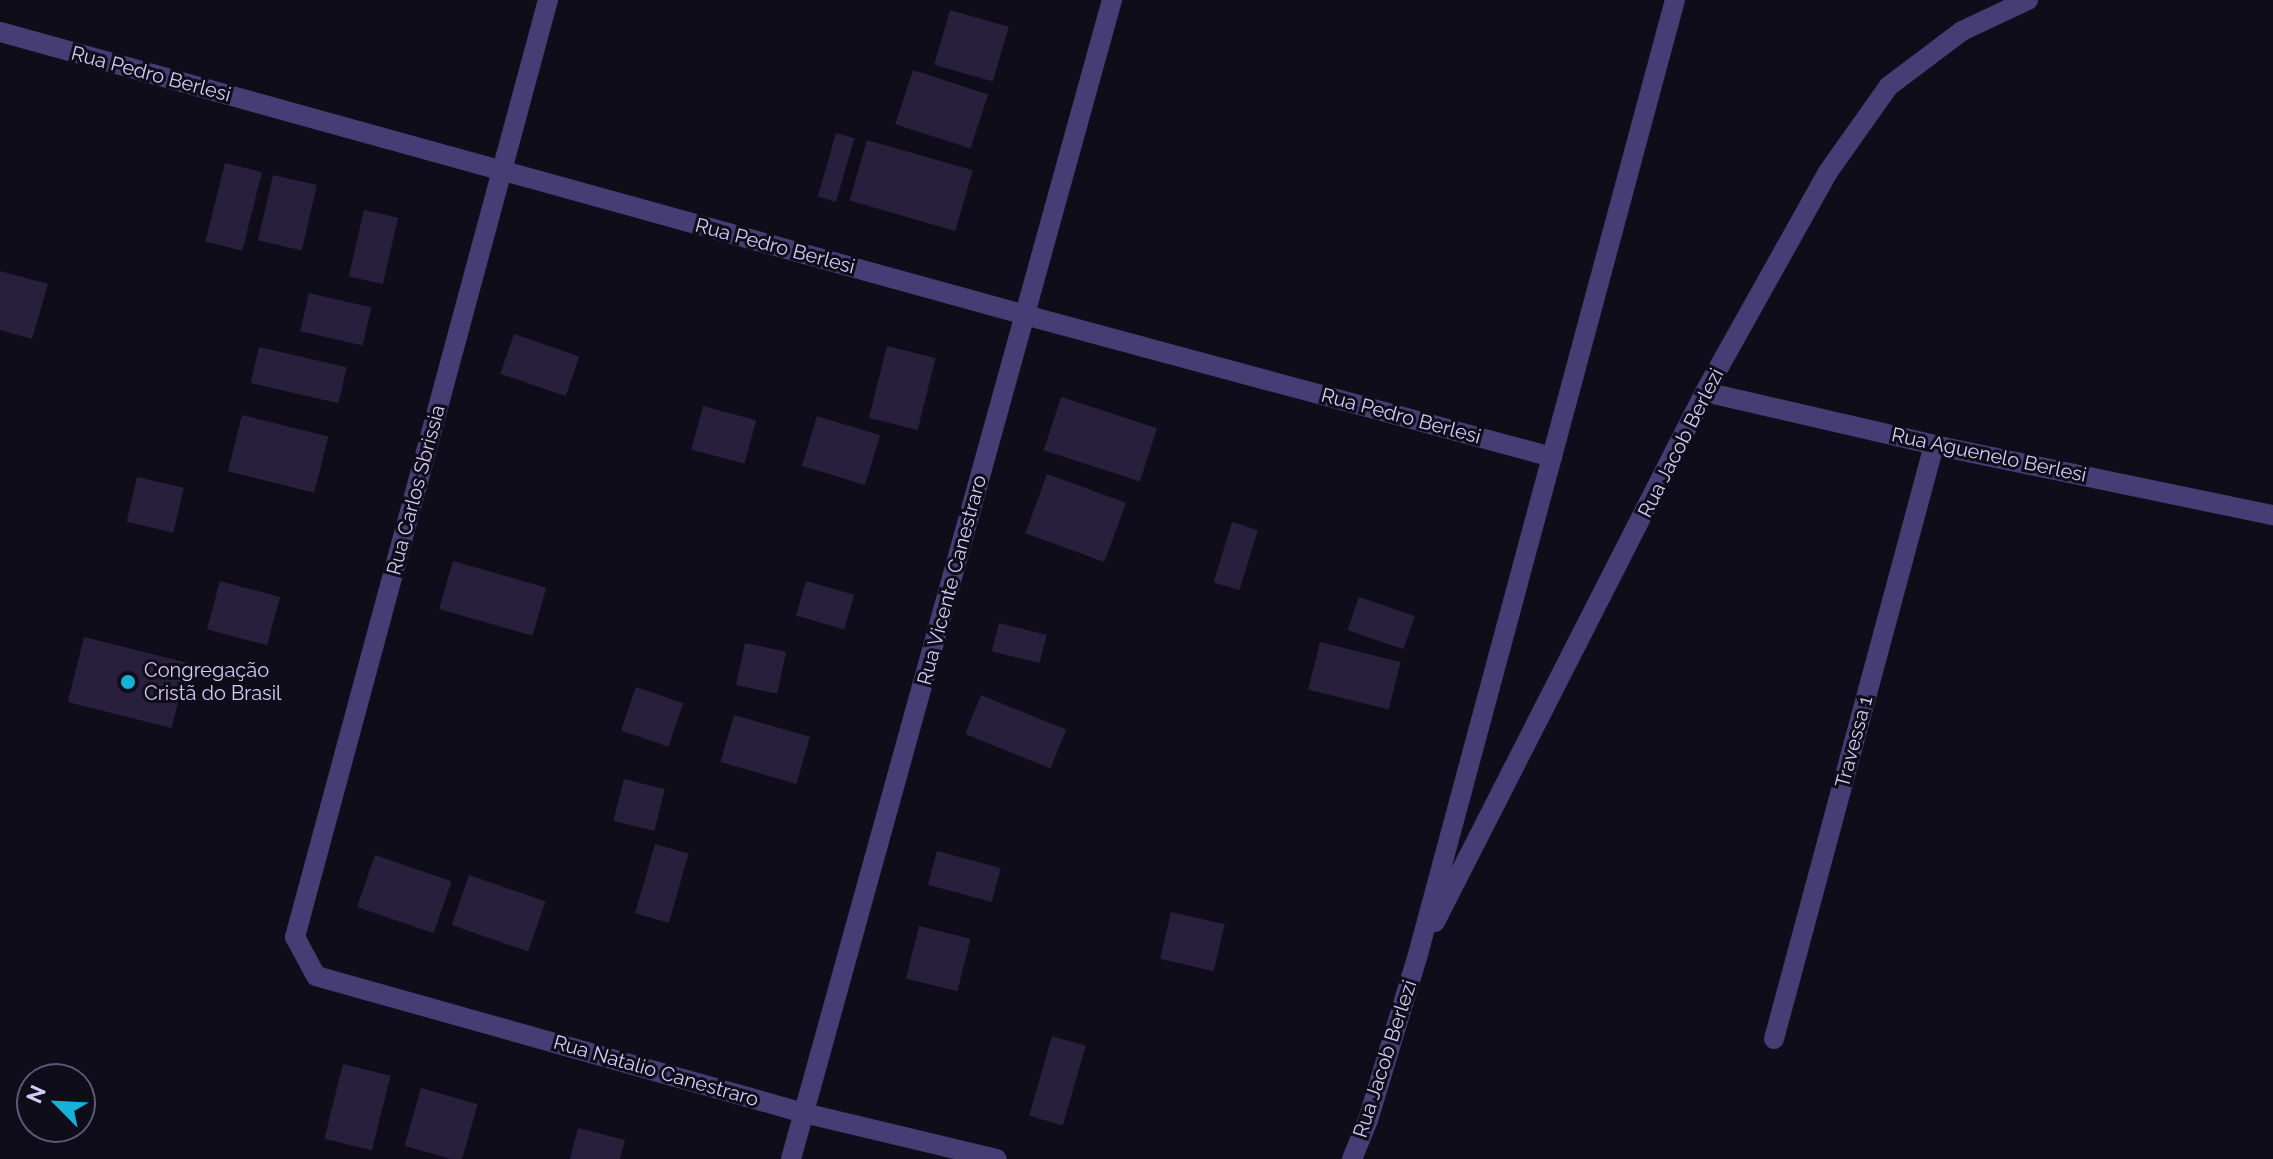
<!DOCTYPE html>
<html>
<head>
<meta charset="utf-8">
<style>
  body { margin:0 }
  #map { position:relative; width:2273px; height:1159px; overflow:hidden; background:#100d1a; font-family:Raleway,sans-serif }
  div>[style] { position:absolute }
  .building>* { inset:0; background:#281f3d; transform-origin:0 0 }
  .street>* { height:20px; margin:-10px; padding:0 10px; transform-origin:10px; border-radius:10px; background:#453d74 }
  .dots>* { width:22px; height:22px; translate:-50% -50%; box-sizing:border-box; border:4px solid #100d1a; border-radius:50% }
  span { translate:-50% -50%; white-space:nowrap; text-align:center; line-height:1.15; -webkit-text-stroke:6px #100d1a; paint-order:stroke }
  .street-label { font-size:20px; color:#d5cbf9 }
  .poi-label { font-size:20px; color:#d5cbf9 }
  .left { translate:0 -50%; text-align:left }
  .north { position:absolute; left:16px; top:1063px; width:80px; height:80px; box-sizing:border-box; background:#100d1a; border:2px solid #5f5973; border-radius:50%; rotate:294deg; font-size:22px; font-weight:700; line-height:32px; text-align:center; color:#d5cbf9 }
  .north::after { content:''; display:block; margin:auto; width:28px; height:36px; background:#19b0d8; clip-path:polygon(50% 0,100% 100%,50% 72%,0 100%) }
</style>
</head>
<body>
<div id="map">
  <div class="building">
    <div style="left:950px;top:10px;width:61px;height:57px;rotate:16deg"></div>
    <div style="left:913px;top:70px;width:79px;height:57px;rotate:18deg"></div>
    <div style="left:836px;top:133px;width:19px;height:66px;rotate:16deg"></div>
    <div style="left:867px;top:140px;width:110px;height:63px;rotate:16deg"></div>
    <div style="left:225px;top:163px;width:38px;height:81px;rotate:14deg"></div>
    <div style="left:273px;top:175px;width:45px;height:67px;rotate:13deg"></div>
    <div style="left:364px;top:210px;width:35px;height:68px;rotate:13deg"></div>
    <div style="clip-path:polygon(0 271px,48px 284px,32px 339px,0 330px)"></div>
    <div style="left:309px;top:293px;width:64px;height:39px;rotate:13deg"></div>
    <div style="left:514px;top:334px;width:69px;height:42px;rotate:19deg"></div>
    <div style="left:887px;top:346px;width:50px;height:74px;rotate:14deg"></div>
    <div style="left:259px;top:347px;width:90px;height:37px;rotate:13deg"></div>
    <div style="left:1061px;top:397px;width:101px;height:56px;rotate:18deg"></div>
    <div style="left:703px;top:406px;width:55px;height:45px;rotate:15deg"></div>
    <div style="left:242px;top:415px;width:89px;height:58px;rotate:14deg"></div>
    <div style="left:817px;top:416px;width:66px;height:52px;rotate:17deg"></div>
    <div style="left:1047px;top:474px;width:84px;height:63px;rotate:20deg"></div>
    <div style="left:137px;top:477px;width:48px;height:46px;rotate:13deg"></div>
    <div style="left:1232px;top:522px;width:27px;height:63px;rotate:17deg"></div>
    <div style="left:453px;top:561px;width:97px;height:50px;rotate:16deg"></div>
    <div style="left:220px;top:581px;width:62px;height:50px;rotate:15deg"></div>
    <div style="left:806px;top:581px;width:50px;height:36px;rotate:16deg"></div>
    <div style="left:1359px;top:597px;width:59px;height:35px;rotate:19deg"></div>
    <div style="left:999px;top:623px;width:49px;height:29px;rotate:14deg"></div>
    <div style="left:84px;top:637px;width:107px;height:67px;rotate:14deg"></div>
    <div style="left:1320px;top:642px;width:83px;height:49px;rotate:14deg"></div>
    <div style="left:745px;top:643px;width:42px;height:43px;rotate:12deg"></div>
    <div style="left:636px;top:687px;width:50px;height:46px;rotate:19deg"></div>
    <div style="left:981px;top:695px;width:92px;height:42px;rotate:22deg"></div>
    <div style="left:734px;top:715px;width:79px;height:49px;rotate:16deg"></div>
    <div style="left:624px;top:779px;width:42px;height:43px;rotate:14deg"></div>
    <div style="left:655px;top:844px;width:35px;height:72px;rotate:16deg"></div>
    <div style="left:937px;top:851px;width:66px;height:35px;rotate:15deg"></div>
    <div style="left:375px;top:855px;width:81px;height:55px;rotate:19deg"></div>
    <div style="left:469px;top:875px;width:81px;height:53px;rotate:19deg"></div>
    <div style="left:1171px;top:912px;width:55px;height:48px;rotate:13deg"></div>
    <div style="left:919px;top:926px;width:53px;height:54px;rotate:14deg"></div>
    <div style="left:1052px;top:1036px;width:35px;height:83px;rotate:16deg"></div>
    <div style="left:343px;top:1064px;width:49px;height:77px;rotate:14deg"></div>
    <div style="left:421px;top:1088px;width:59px;height:60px;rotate:16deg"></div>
    <div style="clip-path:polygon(578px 1128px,625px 1140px,620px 1159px,570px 1159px)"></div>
  </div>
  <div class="street">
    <div style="left:548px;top:0;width:971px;rotate:105.11deg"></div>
    <div style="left:295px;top:937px;width:44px;rotate:61.7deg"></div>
    <div style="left:316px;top:976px;width:507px;rotate:15.68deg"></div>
    <div style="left:804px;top:1113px;width:198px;rotate:13.4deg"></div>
    <div style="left:0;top:32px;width:1063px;rotate:15.43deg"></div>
    <div style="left:1025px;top:315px;width:546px;rotate:15.08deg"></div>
    <div style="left:1705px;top:392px;width:235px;rotate:13deg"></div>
    <div style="left:1934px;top:445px;width:346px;rotate:11.7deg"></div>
    <div style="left:1435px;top:922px;width:595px;rotate:-63deg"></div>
    <div style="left:1705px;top:392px;width:252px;rotate:-60.8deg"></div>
    <div style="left:1828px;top:172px;width:105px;rotate:-54.7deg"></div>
    <div style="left:1889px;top:86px;width:91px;rotate:-37deg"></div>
    <div style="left:1962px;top:31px;width:73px;rotate:-25.2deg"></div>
    <div style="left:1774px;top:1039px;width:615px;rotate:-74.92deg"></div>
    <div style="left:791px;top:1159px;width:1203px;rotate:-74.52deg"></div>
    <div style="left:1352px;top:1159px;width:42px;rotate:-67.7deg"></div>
    <div style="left:1368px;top:1120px;width:169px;rotate:-73.2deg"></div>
    <div style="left:1417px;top:958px;width:992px;rotate:-74.93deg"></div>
  </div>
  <div class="dots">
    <div style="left:128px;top:682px;background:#19b0d8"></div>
  </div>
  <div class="street-label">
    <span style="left:151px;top:74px;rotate:15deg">Rua Pedro Berlesi</span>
    <span style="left:775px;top:246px;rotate:15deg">Rua Pedro Berlesi</span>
    <span style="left:1401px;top:416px;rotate:15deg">Rua Pedro Berlesi</span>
    <span style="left:1681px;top:443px;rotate:-63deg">Rua Jacob Berlezi</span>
    <span style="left:1989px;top:455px;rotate:12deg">Rua Aguenelo Berlesi</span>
    <span style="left:416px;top:490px;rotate:-75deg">Rua Carlos Sbrissia</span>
    <span style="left:952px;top:580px;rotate:-75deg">Rua Vicente Canestraro</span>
    <span style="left:1854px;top:742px;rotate:-75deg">Travessa 1</span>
    <span style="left:1385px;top:1059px;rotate:-72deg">Rua Jacob Berlezi</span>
    <span style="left:656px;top:1071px;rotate:16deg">Rua Natalio Canestraro</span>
  </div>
  <div class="poi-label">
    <span class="left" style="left:144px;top:682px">Congregação<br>Cristã do Brasil</span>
  </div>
  <div class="north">N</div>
</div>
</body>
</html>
